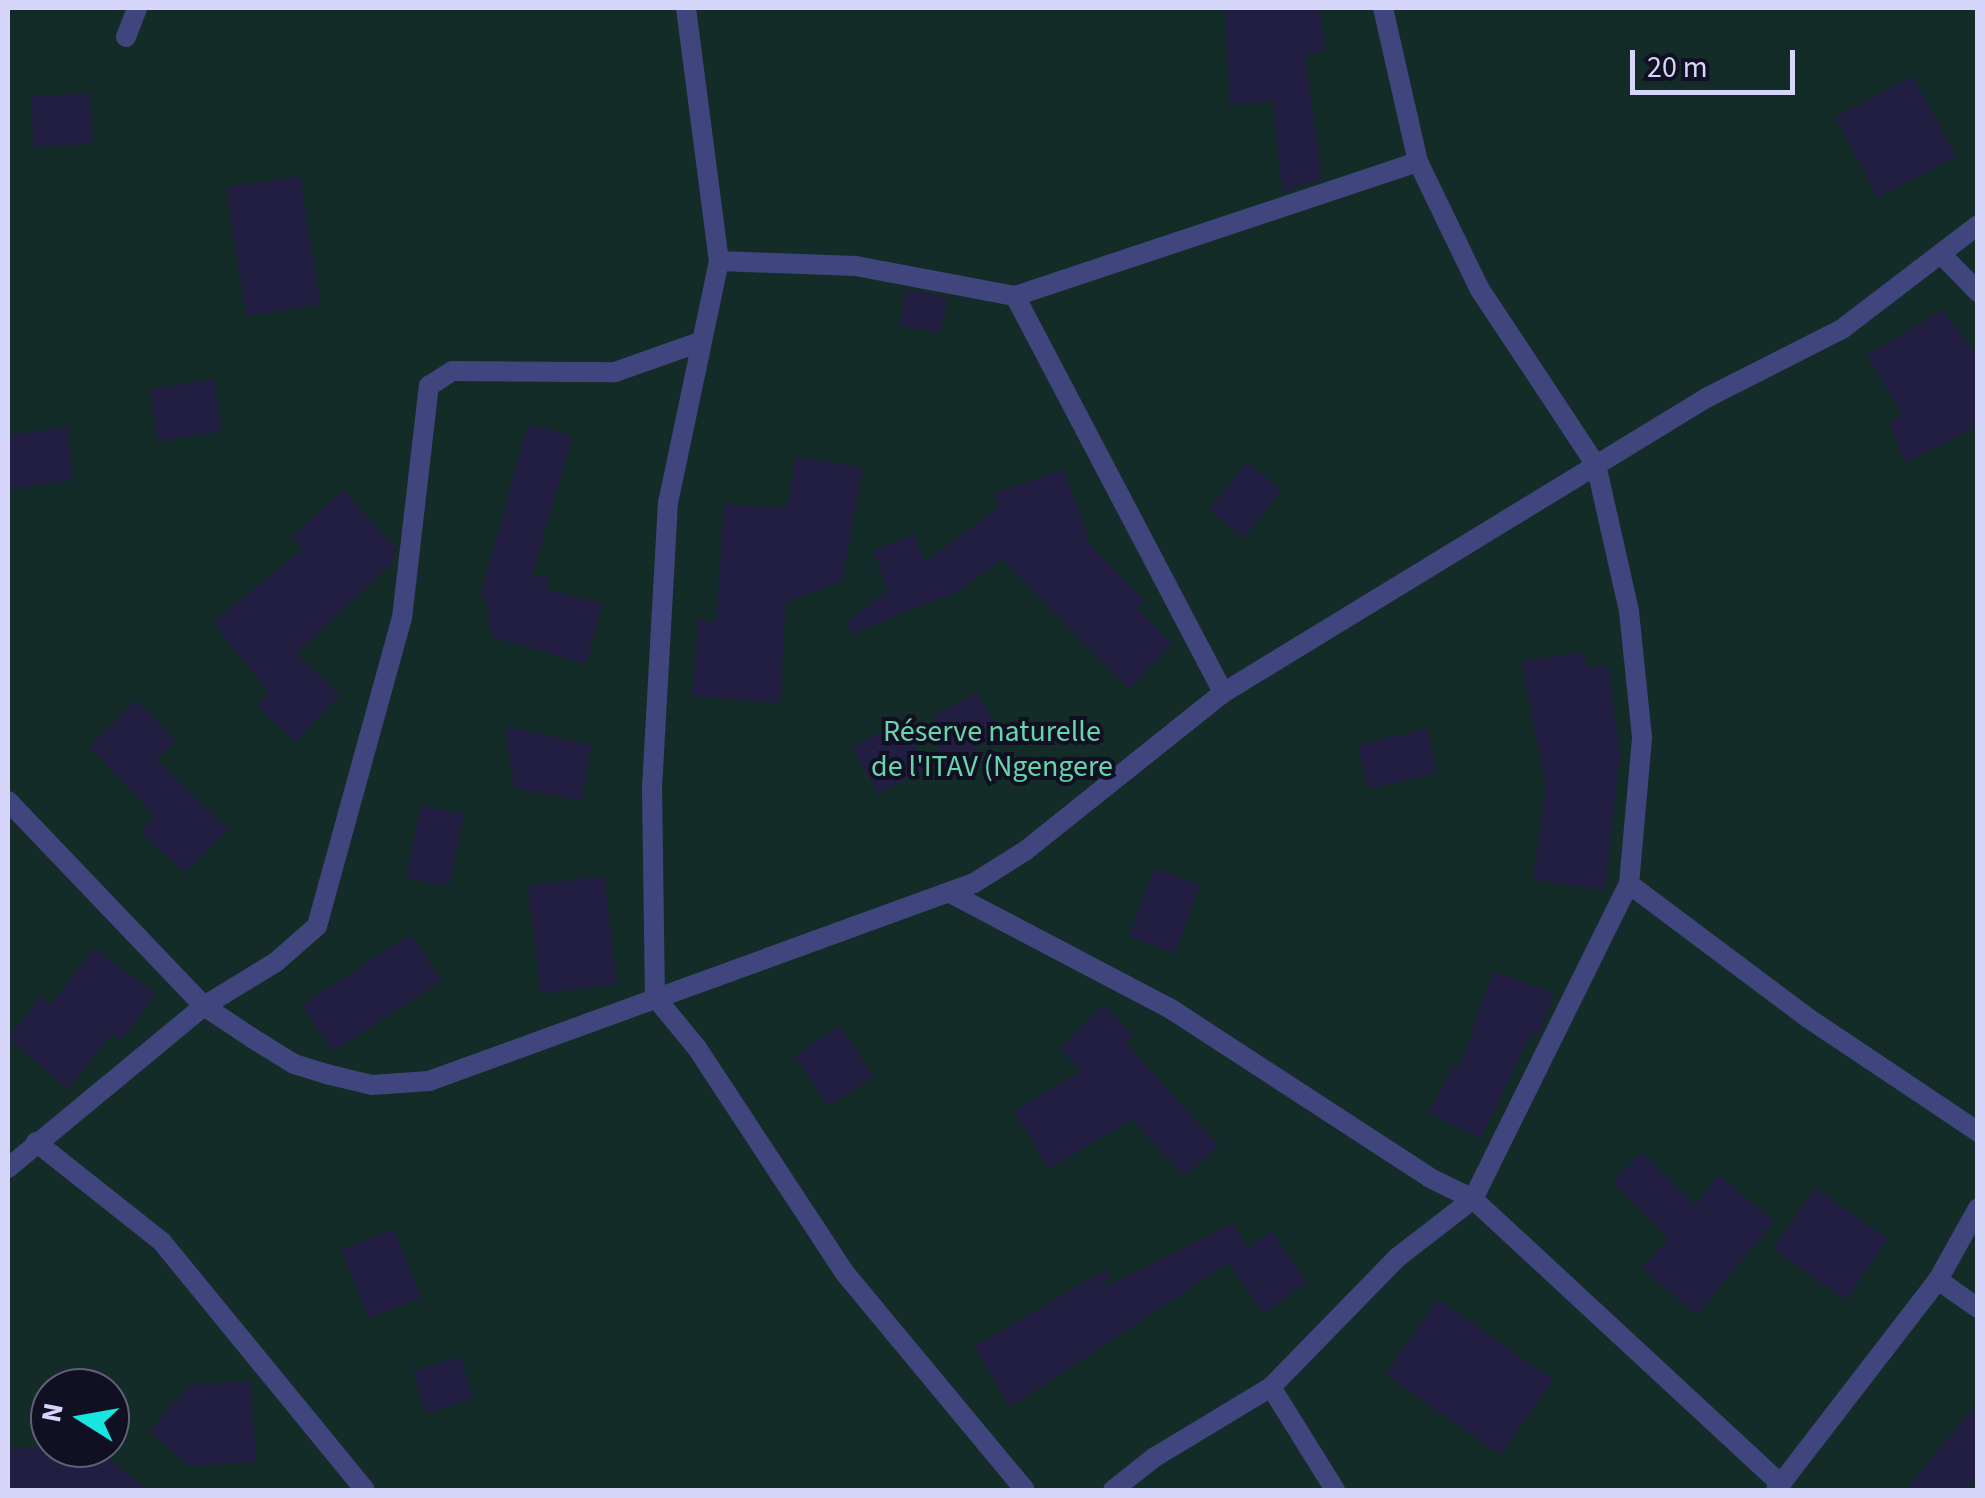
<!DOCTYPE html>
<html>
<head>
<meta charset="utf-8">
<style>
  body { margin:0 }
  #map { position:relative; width:1985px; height:1498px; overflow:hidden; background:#111022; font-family:"Source Sans 3",sans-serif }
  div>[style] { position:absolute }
  .green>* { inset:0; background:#142c28 }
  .building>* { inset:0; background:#211e41; transform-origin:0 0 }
  .street>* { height:20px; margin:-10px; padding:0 10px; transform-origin:10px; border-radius:10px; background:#40467d }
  span { translate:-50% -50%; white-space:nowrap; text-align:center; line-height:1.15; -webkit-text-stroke:8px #111022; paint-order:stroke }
  .park-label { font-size:30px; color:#68d4ab }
  .frame { position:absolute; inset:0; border:10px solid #d6d6fb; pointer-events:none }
  .north { position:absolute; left:30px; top:1368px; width:100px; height:100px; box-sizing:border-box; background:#111022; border:2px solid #605f79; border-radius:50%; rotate:281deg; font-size:28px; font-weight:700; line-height:40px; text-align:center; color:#d6d6fb }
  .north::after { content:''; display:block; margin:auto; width:35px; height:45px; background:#16e6df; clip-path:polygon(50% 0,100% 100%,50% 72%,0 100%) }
  .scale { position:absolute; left:1630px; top:50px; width:165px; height:45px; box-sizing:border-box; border:5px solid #d6d6fb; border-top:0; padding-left:12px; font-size:30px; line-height:35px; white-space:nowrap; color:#d6d6fb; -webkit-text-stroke:8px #111022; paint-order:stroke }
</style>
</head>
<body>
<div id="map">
  <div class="green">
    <div style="clip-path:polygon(evenodd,8px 8px,1977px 8px,1977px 1490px,8px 1490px,8px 8px,50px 1388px,110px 1388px,110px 1448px,50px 1448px,50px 1388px)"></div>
  </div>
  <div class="building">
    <div style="clip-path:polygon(1225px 8px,1319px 8px,1326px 51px,1305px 55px,1322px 179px,1282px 193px,1273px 101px,1230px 105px)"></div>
    <div style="left:1913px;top:76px;width:91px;height:88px;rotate:62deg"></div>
    <div style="left:90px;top:93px;width:51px;height:59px;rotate:87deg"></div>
    <div style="left:300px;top:176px;width:130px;height:75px;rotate:81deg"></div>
    <div style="left:906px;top:289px;width:42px;height:37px;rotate:11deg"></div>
    <div style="clip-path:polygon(1943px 310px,1978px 356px,1978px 426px,1905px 463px,1889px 421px,1902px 415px,1867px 355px)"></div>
    <div style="left:214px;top:379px;width:53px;height:65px;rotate:81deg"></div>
    <div style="clip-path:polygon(528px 424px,573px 436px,532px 575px,550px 579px,547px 590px,602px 603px,587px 664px,492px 637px,486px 600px,480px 598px)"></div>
    <div style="clip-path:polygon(67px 427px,73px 480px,8px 490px,8px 435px)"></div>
    <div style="clip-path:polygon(796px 456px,863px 468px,842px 581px,786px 602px,780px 703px,692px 696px,698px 620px,716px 622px,724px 504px,787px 508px)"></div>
    <div style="left:1247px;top:462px;width:45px;height:61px;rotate:39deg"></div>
    <div style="clip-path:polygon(1064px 469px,1091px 546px,1145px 601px,1137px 608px,1172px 644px,1129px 689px,1002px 559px,960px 591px,853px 633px,847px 622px,888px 590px,873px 550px,914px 534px,925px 562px,999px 506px,995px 493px)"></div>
    <div style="clip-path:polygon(343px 490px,396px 548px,395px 560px,296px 654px,340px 694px,296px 742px,257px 706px,269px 693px,213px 622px,303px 549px,292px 537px)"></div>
    <div style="clip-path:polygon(1585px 652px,1587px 668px,1608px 665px,1620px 753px,1605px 890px,1533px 880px,1546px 785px,1521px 661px)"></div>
    <div style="clip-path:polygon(977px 692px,1000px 734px,943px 768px,934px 716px)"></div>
    <div style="clip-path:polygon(137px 700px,176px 741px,156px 760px,228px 829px,185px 873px,140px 832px,155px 816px,89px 746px)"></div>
    <div style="left:901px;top:720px;width:54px;height:56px;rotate:61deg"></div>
    <div style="clip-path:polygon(505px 726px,592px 745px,581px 801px,514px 788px)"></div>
    <div style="left:1427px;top:729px;width:45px;height:71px;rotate:77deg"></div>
    <div style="left:421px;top:805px;width:44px;height:74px;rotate:12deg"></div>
    <div style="left:1154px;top:868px;width:49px;height:73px;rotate:20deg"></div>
    <div style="left:604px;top:876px;width:109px;height:77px;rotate:83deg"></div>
    <div style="left:411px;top:934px;width:56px;height:130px;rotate:57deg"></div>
    <div style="clip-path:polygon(94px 948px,156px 994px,122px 1040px,113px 1033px,68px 1089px,8px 1038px,41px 996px,51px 1005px)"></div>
    <div style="clip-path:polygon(1493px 971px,1554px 993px,1539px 1035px,1532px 1032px,1481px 1138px,1429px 1113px,1453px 1065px,1459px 1068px)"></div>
    <div style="clip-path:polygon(1103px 1004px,1134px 1035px,1126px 1043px,1219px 1146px,1184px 1176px,1132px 1119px,1049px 1169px,1014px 1111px,1081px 1071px,1060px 1049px)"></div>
    <div style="left:840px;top:1026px;width:61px;height:54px;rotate:57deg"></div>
    <div style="clip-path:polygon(1642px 1152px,1695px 1205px,1719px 1175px,1774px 1221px,1697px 1315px,1642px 1269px,1668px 1238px,1612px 1182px)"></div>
    <div style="left:1815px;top:1188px;width:89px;height:74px;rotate:35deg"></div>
    <div style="clip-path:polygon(1233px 1223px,1247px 1248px,1272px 1231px,1307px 1282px,1264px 1313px,1228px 1263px,1010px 1407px,974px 1347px,1106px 1269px,1111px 1275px,1099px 1290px)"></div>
    <div style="left:394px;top:1229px;width:74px;height:56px;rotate:69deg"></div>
    <div style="left:1438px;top:1299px;width:141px;height:92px;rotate:35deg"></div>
    <div style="left:461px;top:1357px;width:44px;height:50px;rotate:74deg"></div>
    <div style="clip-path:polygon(250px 1381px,256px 1462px,189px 1466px,149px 1431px,190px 1385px)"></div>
    <div style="clip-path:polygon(1978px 1402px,1978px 1474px,1965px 1490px,1905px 1490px)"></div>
    <div style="clip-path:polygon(8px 1448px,96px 1448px,147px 1490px,8px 1490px)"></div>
  </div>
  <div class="street">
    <div style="left:686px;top:8px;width:255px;rotate:82.6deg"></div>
    <div style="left:719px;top:261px;width:246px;rotate:101.9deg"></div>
    <div style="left:668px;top:502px;width:284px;rotate:93.2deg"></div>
    <div style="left:652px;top:786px;width:211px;rotate:89.2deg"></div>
    <div style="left:655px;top:997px;width:66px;rotate:50.5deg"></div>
    <div style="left:697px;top:1048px;width:268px;rotate:56.7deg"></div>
    <div style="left:844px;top:1272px;width:283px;rotate:50.3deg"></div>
    <div style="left:126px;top:37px;width:31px;rotate:-69deg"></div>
    <div style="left:1941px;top:254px;width:53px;rotate:45.8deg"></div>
    <div style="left:719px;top:261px;width:137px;rotate:2.1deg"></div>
    <div style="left:856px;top:266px;width:162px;rotate:10.7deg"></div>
    <div style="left:1015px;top:296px;width:425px;rotate:-18.4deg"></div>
    <div style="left:1015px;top:296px;width:448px;rotate:62.3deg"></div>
    <div style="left:8px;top:801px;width:284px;rotate:46.3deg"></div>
    <div style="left:204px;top:1006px;width:58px;rotate:33.7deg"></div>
    <div style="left:252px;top:1038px;width:49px;rotate:31.8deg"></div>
    <div style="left:294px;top:1064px;width:34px;rotate:17deg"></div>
    <div style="left:326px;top:1074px;width:47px;rotate:13.4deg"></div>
    <div style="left:372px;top:1085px;width:57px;rotate:-4deg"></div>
    <div style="left:429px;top:1081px;width:580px;rotate:-19.97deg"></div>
    <div style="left:974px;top:883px;width:60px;rotate:-32.1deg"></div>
    <div style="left:1025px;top:851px;width:253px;rotate:-38.6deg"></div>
    <div style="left:1223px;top:693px;width:568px;rotate:-31.4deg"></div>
    <div style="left:1708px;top:397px;width:150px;rotate:-26.9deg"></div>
    <div style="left:1842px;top:329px;width:171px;rotate:-37.4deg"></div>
    <div style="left:1629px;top:884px;width:224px;rotate:36.8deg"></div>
    <div style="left:1808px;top:1018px;width:205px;rotate:33.8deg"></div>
    <div style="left:952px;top:894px;width:247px;rotate:27.7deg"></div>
    <div style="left:1171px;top:1009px;width:309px;rotate:33.1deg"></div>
    <div style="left:1430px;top:1178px;width:48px;rotate:26deg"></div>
    <div style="left:1473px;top:1199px;width:420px;rotate:42.8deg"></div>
    <div style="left:36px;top:1142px;width:161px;rotate:38.4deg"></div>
    <div style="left:162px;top:1242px;width:320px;rotate:50.7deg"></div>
    <div style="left:8px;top:1168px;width:254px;rotate:-39.6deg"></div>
    <div style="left:204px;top:1006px;width:84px;rotate:-31.4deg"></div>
    <div style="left:276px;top:962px;width:55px;rotate:-41.3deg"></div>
    <div style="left:317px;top:926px;width:320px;rotate:-74.6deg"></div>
    <div style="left:402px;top:618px;width:234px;rotate:-83.4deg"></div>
    <div style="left:429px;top:386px;width:27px;rotate:-33deg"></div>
    <div style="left:452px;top:371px;width:163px;rotate:0.4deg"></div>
    <div style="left:615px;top:372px;width:87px;rotate:-19.5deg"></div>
    <div style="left:1938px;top:1280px;width:49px;rotate:35deg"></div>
    <div style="left:1271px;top:1387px;width:121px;rotate:58.1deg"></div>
    <div style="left:1113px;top:1490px;width:53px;rotate:-38.2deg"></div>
    <div style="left:1155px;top:1457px;width:135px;rotate:-31.1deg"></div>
    <div style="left:1271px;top:1387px;width:182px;rotate:-45.7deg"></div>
    <div style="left:1398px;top:1257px;width:95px;rotate:-37.7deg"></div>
    <div style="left:1473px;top:1199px;width:352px;rotate:-63.7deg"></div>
    <div style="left:1629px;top:884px;width:148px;rotate:-84.9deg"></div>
    <div style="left:1642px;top:737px;width:127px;rotate:-95.9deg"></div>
    <div style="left:1629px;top:611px;width:150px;rotate:-102.7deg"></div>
    <div style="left:1596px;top:465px;width:210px;rotate:-123.5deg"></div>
    <div style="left:1480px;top:290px;width:142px;rotate:-115.8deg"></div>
    <div style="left:1418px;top:162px;width:158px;rotate:-102.8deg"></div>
    <div style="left:1776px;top:1490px;width:265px;rotate:-52.4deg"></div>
    <div style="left:1938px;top:1280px;width:82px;rotate:-60.9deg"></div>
  </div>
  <div class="park-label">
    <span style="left:992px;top:749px">Réserve naturelle<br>de l'ITAV (Ngengere</span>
  </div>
  <div class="frame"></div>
  <div class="north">N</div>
  <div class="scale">20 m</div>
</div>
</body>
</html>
